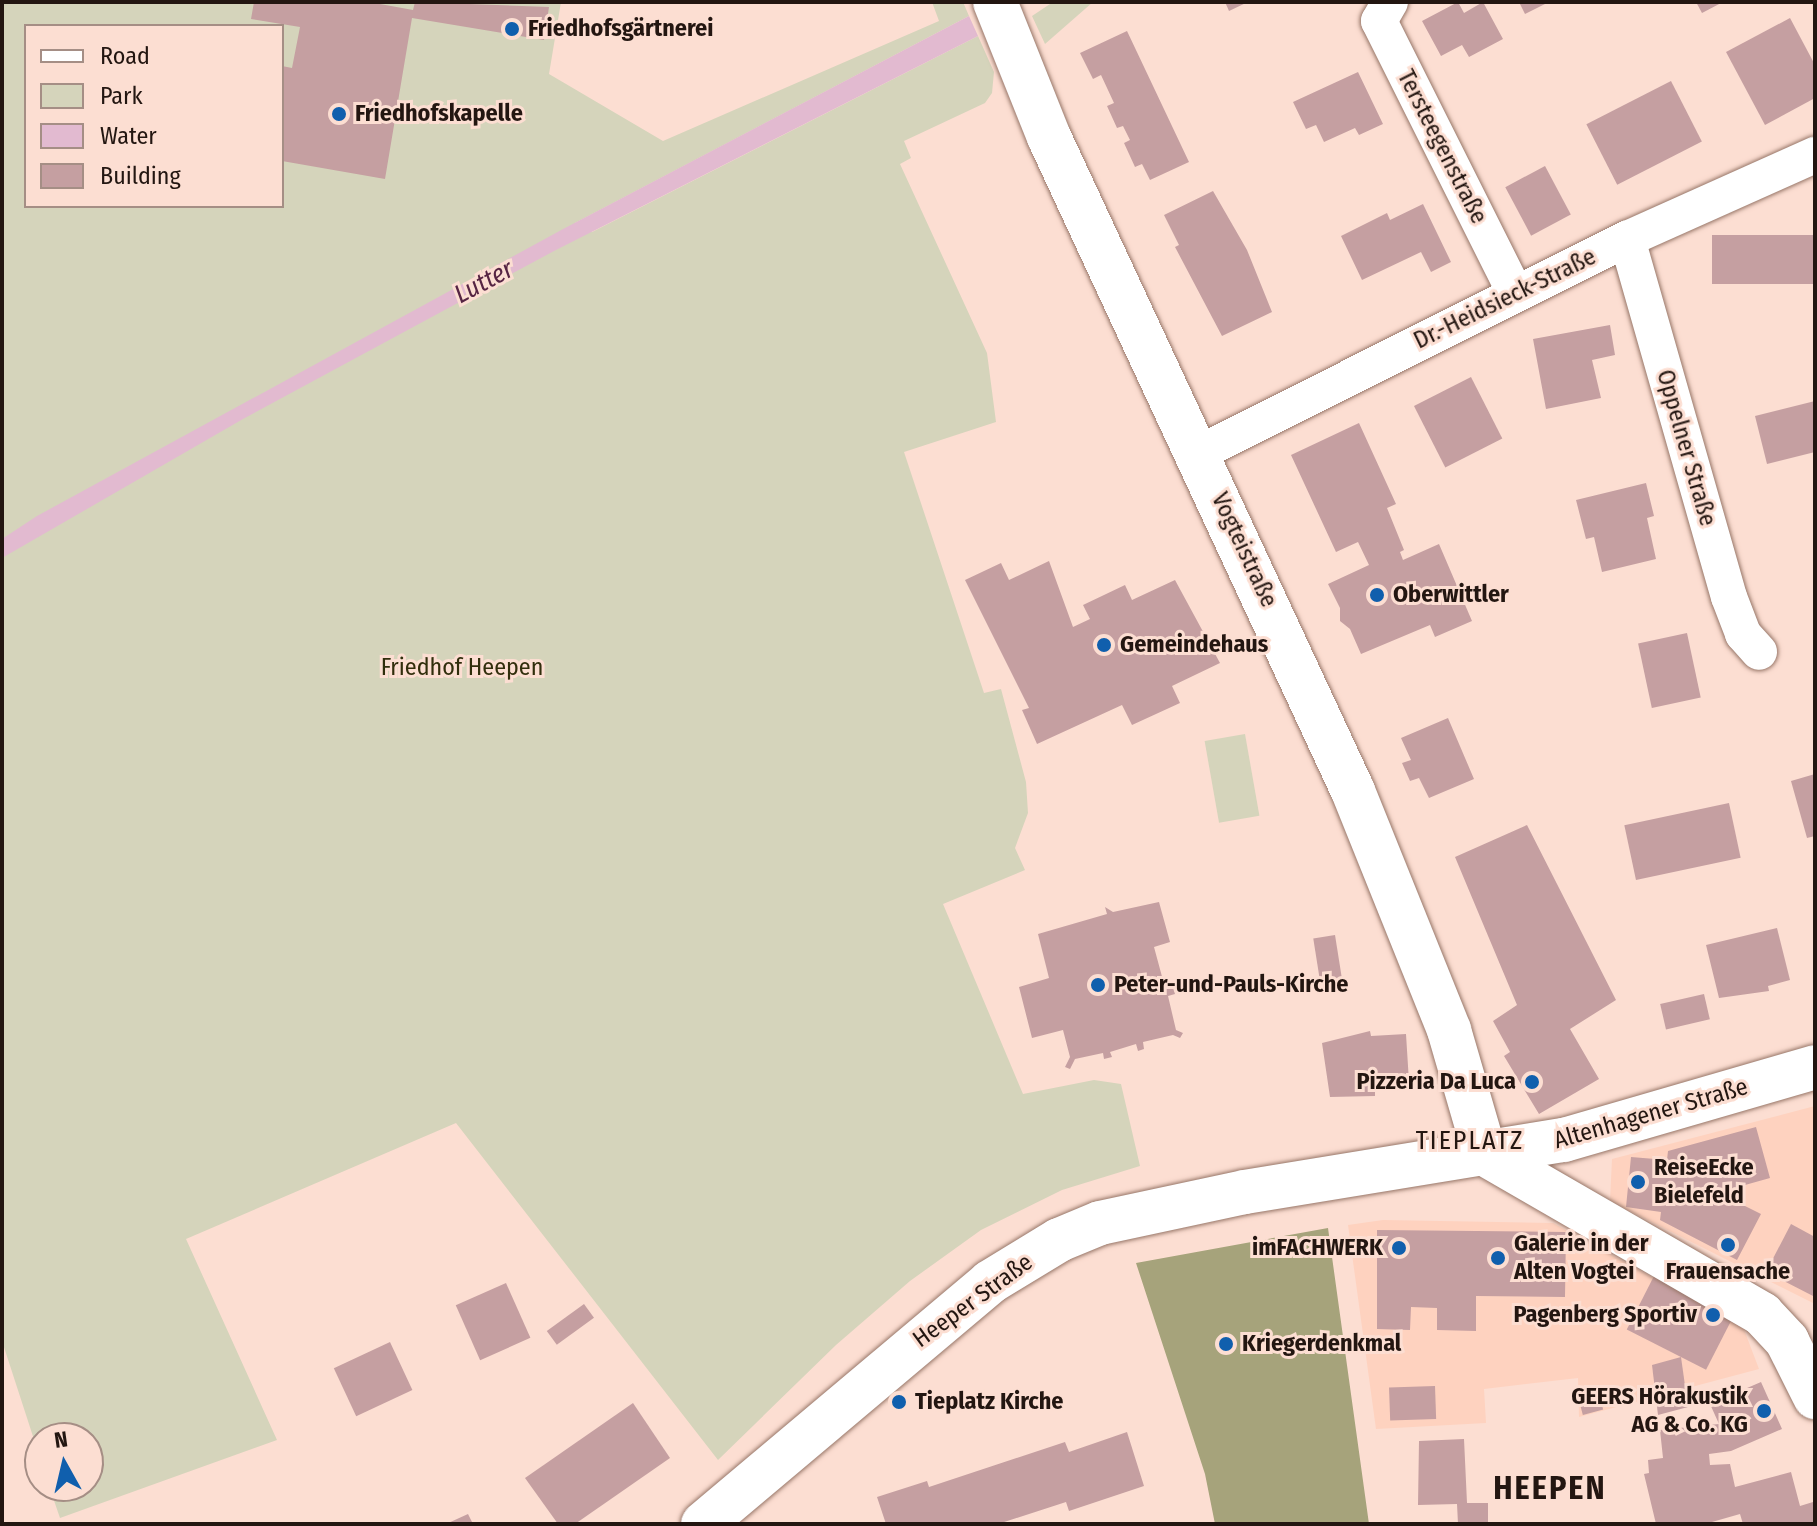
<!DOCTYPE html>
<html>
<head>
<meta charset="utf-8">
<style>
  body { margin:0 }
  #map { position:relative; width:1817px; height:1526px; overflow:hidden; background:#fcded2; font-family:"Fira Sans Condensed",sans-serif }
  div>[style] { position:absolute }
  .built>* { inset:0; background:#fed2bf }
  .green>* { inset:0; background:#d5d4bb; transform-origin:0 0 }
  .forest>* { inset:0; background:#a6a37b }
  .water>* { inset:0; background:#e2bad0 }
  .building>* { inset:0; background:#c59fa1; transform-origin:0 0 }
  .roads { filter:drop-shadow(0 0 2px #977668) drop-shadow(0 0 2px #977668) }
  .street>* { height:36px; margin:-18px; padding:0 18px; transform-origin:18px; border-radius:18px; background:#fff }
  .secondary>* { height:44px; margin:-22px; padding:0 22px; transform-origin:22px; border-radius:22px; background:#fff }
  .dots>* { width:22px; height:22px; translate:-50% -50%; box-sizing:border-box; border:4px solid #fcded2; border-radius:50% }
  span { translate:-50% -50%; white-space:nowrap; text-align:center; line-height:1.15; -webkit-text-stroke:6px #fcded2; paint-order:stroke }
  .poi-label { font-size:24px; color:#231611; font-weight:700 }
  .left { translate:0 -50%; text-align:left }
  .right { translate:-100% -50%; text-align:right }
  .street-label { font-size:24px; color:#231611 }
  .park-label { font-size:24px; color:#312e0c }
  .water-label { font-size:26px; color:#562443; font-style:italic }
  .neighbourhood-label { font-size:26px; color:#231611; letter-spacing:2px }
  .district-label { font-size:32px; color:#231611; font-weight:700; letter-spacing:2px }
  .frame { position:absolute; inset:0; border:4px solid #231611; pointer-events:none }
  .legend { position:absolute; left:24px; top:24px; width:260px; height:184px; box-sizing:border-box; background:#fcded2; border:2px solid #a58e85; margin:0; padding:10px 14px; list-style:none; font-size:24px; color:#231611 }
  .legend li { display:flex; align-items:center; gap:16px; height:40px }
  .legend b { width:40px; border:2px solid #a58e85 }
  .north { position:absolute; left:24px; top:1422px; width:80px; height:80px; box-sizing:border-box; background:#fcded2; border:2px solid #a58e85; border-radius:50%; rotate:352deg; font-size:22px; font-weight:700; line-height:32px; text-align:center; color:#231611 }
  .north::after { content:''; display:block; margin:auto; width:28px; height:36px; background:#105fad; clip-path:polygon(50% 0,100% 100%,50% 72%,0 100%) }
</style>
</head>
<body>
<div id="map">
  <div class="built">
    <div style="clip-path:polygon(1815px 1106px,1815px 1304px,1610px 1201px,1612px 1159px)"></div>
    <div style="clip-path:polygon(1383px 1220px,1553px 1223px,1743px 1327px,1759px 1369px,1579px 1417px,1578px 1378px,1484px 1389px,1486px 1423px,1376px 1429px,1348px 1225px)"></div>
  </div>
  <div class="green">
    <div style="clip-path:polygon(evenodd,2px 2px,561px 2px,549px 74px,663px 141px,939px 21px,932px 2px,963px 2px,969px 16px,575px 223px,592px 232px,978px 36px,994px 72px,992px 93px,985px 103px,904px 141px,911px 158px,900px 164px,987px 353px,996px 422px,904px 452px,984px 693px,1001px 689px,1026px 782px,1028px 813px,1015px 848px,1025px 870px,943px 904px,1023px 1094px,1094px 1080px,1121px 1084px,1140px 1166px,1062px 1190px,981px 1230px,910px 1281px,836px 1345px,718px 1460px,456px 1123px,186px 1239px,277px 1440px,60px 1518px,49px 1486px,88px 1486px,88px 1438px,40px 1438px,40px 1458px,2px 1341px,2px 2px,26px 26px,282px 26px,282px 206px,26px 206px,26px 26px)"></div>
    <div style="clip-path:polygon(1053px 2px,1093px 2px,1045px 44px,1032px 16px)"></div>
    <div style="left:1245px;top:734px;width:83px;height:41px;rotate:80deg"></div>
  </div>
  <div class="forest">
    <div style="clip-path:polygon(1328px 1228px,1369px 1524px,1215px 1524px,1205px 1474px,1136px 1263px)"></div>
  </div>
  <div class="water">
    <div style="clip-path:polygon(969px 16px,978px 36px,554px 251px,243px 419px,2px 558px,2px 539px,37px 516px,565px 228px)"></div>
  </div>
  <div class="building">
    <div style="clip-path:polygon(254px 2px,369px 2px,413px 10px,415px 2px,549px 7px,544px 40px,412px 18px,385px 179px,282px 161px,282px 66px,292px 68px,300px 27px,251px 19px)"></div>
    <div style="clip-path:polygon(1225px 2px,1248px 2px,1229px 11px)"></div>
    <div style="clip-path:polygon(1458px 2px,1464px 13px,1483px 2px,1503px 39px,1469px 57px,1462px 45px,1441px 56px,1422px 21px)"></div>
    <div style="clip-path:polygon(1519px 2px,1549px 2px,1525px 14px)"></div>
    <div style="clip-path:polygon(1696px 2px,1723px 2px,1702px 13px)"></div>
    <div style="clip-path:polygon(1790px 18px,1815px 65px,1815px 98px,1765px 125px,1726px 52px)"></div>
    <div style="clip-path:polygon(1127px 31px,1189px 162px,1150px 180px,1142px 164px,1135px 167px,1124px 143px,1130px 140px,1123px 126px,1117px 128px,1107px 106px,1114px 103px,1101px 75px,1093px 79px,1080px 53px)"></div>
    <div style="clip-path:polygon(1358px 72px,1383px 124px,1359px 135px,1355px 128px,1324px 142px,1316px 125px,1306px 129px,1293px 102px)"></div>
    <div style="left:1671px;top:81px;width:68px;height:95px;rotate:63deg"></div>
    <div style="left:1545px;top:166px;width:55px;height:45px;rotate:62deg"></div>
    <div style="clip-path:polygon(1213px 191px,1247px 250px,1272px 312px,1222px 336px,1175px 247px,1179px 245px,1164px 215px)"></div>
    <div style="clip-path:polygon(1423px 204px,1451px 262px,1431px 272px,1421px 252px,1362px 280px,1341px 236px,1387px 213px,1390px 220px)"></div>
    <div style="left:1815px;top:235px;width:49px;height:103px;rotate:90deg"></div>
    <div style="clip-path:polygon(1610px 325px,1615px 355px,1592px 360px,1601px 398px,1546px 409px,1533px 339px)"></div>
    <div style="left:1471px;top:377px;width:69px;height:64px;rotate:63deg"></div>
    <div style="clip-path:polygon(1815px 401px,1815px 452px,1767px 464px,1755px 416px)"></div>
    <div style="clip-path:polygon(1359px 423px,1396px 504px,1387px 508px,1404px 550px,1400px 552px,1403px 560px,1439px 544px,1472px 621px,1435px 637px,1430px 625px,1361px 654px,1350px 629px,1340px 621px,1340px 608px,1328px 584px,1369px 565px,1358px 542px,1336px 552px,1291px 455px)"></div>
    <div style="clip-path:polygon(1646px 483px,1654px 516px,1647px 518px,1656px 559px,1602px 572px,1594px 537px,1586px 539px,1576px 500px)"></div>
    <div style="clip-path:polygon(1049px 561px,1073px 627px,1090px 619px,1083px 605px,1125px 585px,1132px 600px,1175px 580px,1220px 663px,1172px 686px,1180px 703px,1132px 725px,1122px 705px,1037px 744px,1022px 710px,1029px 708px,965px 580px,1001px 563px,1009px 580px)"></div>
    <div style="left:1687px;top:633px;width:66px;height:50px;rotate:78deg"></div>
    <div style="clip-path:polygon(1448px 718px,1474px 779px,1429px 798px,1419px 778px,1410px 781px,1402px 763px,1411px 760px,1401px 738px)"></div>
    <div style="clip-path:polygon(1815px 774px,1815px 836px,1807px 838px,1791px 781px)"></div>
    <div style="left:1729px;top:803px;width:56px;height:107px;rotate:78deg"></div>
    <div style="clip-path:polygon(1527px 825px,1616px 1000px,1570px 1029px,1599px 1079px,1539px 1114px,1504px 1056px,1510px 1052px,1493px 1021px,1517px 1005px,1455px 857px)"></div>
    <div style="clip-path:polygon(1159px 902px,1170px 942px,1154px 947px,1164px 984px,1171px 982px,1175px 994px,1168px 996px,1176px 1030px,1183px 1033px,1180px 1038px,1173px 1035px,1143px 1042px,1144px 1049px,1138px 1051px,1136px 1044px,1110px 1052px,1112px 1057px,1104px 1059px,1103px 1053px,1075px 1059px,1070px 1069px,1065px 1067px,1070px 1057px,1063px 1030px,1032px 1038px,1019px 987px,1049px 978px,1038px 934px,1107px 914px,1105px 907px,1113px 912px)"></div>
    <div style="clip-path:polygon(1777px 928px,1790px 980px,1768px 986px,1769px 991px,1719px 998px,1706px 945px)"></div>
    <div style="left:1335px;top:935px;width:51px;height:22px;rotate:81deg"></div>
    <div style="left:1704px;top:994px;width:26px;height:45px;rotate:77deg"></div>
    <div style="clip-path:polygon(1370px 1031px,1371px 1036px,1406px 1034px,1409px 1082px,1375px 1091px,1375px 1096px,1330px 1097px,1322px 1043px)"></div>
    <div style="clip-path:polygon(1756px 1127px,1770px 1178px,1745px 1185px,1743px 1205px,1761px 1214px,1737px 1260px,1660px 1220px,1661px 1212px,1626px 1207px,1631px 1157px,1667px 1160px,1668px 1151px)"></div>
    <div style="clip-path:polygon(1791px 1224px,1815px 1237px,1815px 1297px,1766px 1272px)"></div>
    <div style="clip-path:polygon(1377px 1230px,1566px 1232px,1565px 1297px,1476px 1296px,1476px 1331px,1437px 1330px,1437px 1308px,1411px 1307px,1410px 1330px,1377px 1329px)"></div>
    <div style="left:1654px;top:1276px;width:89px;height:60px;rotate:27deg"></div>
    <div style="left:506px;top:1283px;width:60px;height:55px;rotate:66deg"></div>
    <div style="left:584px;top:1304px;width:17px;height:46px;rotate:54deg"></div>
    <div style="left:390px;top:1342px;width:53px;height:62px;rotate:65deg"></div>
    <div style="clip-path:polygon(1681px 1357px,1688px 1407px,1658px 1415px,1652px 1365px)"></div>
    <div style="clip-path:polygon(1761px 1382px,1782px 1429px,1731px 1451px,1709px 1454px,1710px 1465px,1730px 1464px,1735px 1487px,1791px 1472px,1800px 1506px,1813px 1502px,1815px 1524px,1743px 1524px,1740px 1514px,1705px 1524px,1656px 1524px,1644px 1474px,1649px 1473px,1648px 1460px,1663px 1458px,1660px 1430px,1719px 1424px,1710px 1404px)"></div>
    <div style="left:1435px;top:1386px;width:33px;height:46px;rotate:88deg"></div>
    <div style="left:1599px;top:1394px;width:16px;height:21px;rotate:75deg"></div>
    <div style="clip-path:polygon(633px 1403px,670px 1458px,575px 1524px,558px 1524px,525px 1478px)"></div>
    <div style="clip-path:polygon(1127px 1432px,1144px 1486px,1069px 1511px,1066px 1502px,998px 1524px,886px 1524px,877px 1497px,927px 1481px,929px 1487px,1065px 1442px,1069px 1452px)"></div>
    <div style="clip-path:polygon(1464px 1439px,1467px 1503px,1488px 1503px,1488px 1524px,1458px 1524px,1457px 1504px,1418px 1505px,1419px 1441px)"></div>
    <div style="clip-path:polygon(468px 1514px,473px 1524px,446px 1524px)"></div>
  </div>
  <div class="roads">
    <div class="street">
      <div style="left:1390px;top:2px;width:22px;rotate:120deg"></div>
      <div style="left:1379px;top:21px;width:304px;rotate:63.4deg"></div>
      <div style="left:1627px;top:239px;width:372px;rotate:74.1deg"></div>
      <div style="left:1729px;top:597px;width:40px;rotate:69deg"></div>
      <div style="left:1743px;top:634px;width:24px;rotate:48deg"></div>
      <div style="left:1199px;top:453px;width:479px;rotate:-26.6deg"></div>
      <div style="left:1627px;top:239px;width:206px;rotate:-24.1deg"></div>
    </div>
    <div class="secondary">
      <div style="left:995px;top:2px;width:145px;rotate:68.2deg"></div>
      <div style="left:1049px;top:137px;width:721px;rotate:65.07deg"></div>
      <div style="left:1353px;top:791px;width:258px;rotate:68.1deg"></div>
      <div style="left:1449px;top:1030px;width:129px;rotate:73.8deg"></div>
      <div style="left:1485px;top:1154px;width:320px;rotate:30deg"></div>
      <div style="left:1762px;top:1314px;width:37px;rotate:47deg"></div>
      <div style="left:1787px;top:1341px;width:63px;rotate:63.4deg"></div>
      <div style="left:703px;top:1524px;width:375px;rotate:-40.1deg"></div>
      <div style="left:990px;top:1282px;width:81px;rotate:-31.3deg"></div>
      <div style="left:1059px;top:1240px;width:44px;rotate:-22.5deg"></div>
      <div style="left:1100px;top:1223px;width:148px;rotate:-12.1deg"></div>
      <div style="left:1245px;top:1192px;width:323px;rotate:-9.3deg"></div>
      <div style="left:1564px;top:1140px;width:261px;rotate:-16.2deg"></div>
    </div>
  </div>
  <div class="dots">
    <div style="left:512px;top:29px;background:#105fad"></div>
    <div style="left:339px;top:114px;background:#105fad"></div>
    <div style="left:1377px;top:595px;background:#105fad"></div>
    <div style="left:1104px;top:645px;background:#105fad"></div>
    <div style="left:1098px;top:985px;background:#105fad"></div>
    <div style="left:1532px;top:1082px;background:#105fad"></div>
    <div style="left:1638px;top:1182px;background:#105fad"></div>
    <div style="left:1728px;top:1245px;background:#105fad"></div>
    <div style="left:1399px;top:1248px;background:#105fad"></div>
    <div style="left:1498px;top:1258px;background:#105fad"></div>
    <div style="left:1713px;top:1315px;background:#105fad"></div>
    <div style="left:1226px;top:1344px;background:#105fad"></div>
    <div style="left:899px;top:1402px;background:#105fad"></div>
    <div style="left:1764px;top:1411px;background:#105fad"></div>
  </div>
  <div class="poi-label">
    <span class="left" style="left:528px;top:29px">Friedhofsgärtnerei</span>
    <span class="left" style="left:355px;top:114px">Friedhofskapelle</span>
    <span class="left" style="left:1393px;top:595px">Oberwittler</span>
    <span class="left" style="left:1120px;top:645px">Gemeindehaus</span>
    <span class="left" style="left:1114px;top:985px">Peter-und-Pauls-Kirche</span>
    <span class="right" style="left:1516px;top:1082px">Pizzeria Da Luca</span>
    <span class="left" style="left:1654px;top:1182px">ReiseEcke<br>Bielefeld</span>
    <span class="left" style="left:1514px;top:1258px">Galerie in der<br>Alten Vogtei</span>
    <span class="right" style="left:1383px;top:1248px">imFACHWERK</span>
    <span style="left:1728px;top:1272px">Frauensache</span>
    <span class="right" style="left:1697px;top:1315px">Pagenberg Sportiv</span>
    <span class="left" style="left:1242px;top:1344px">Kriegerdenkmal</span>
    <span class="right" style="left:1748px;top:1411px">GEERS Hörakustik<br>AG &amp; Co. KG</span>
    <span class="left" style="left:915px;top:1402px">Tieplatz Kirche</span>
  </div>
  <div class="street-label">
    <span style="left:1442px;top:147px;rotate:63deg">Tersteegenstraße</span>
    <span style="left:1505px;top:299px;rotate:-26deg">Dr.-Heidsieck-Straße</span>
    <span style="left:1686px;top:448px;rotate:74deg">Oppelner Straße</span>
    <span style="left:1244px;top:550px;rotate:65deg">Vogteistraße</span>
    <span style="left:1651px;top:1114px;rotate:-16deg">Altenhagener Straße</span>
    <span style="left:973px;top:1301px;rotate:-36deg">Heeper Straße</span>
  </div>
  <div class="park-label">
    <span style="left:462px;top:668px">Friedhof Heepen</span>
  </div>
  <div class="water-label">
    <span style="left:484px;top:282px;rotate:-28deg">Lutter</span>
  </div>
  <div class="neighbourhood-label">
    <span style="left:1470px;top:1141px">TIEPLATZ</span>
  </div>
  <div class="district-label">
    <span style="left:1550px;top:1488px">HEEPEN</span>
  </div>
  <div class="frame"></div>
  <ul class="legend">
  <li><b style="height:10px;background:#fff"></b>Road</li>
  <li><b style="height:22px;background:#d5d4bb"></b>Park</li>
  <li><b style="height:22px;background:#e2bad0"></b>Water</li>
  <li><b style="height:22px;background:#c59fa1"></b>Building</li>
  </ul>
  <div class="north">N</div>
</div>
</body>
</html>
